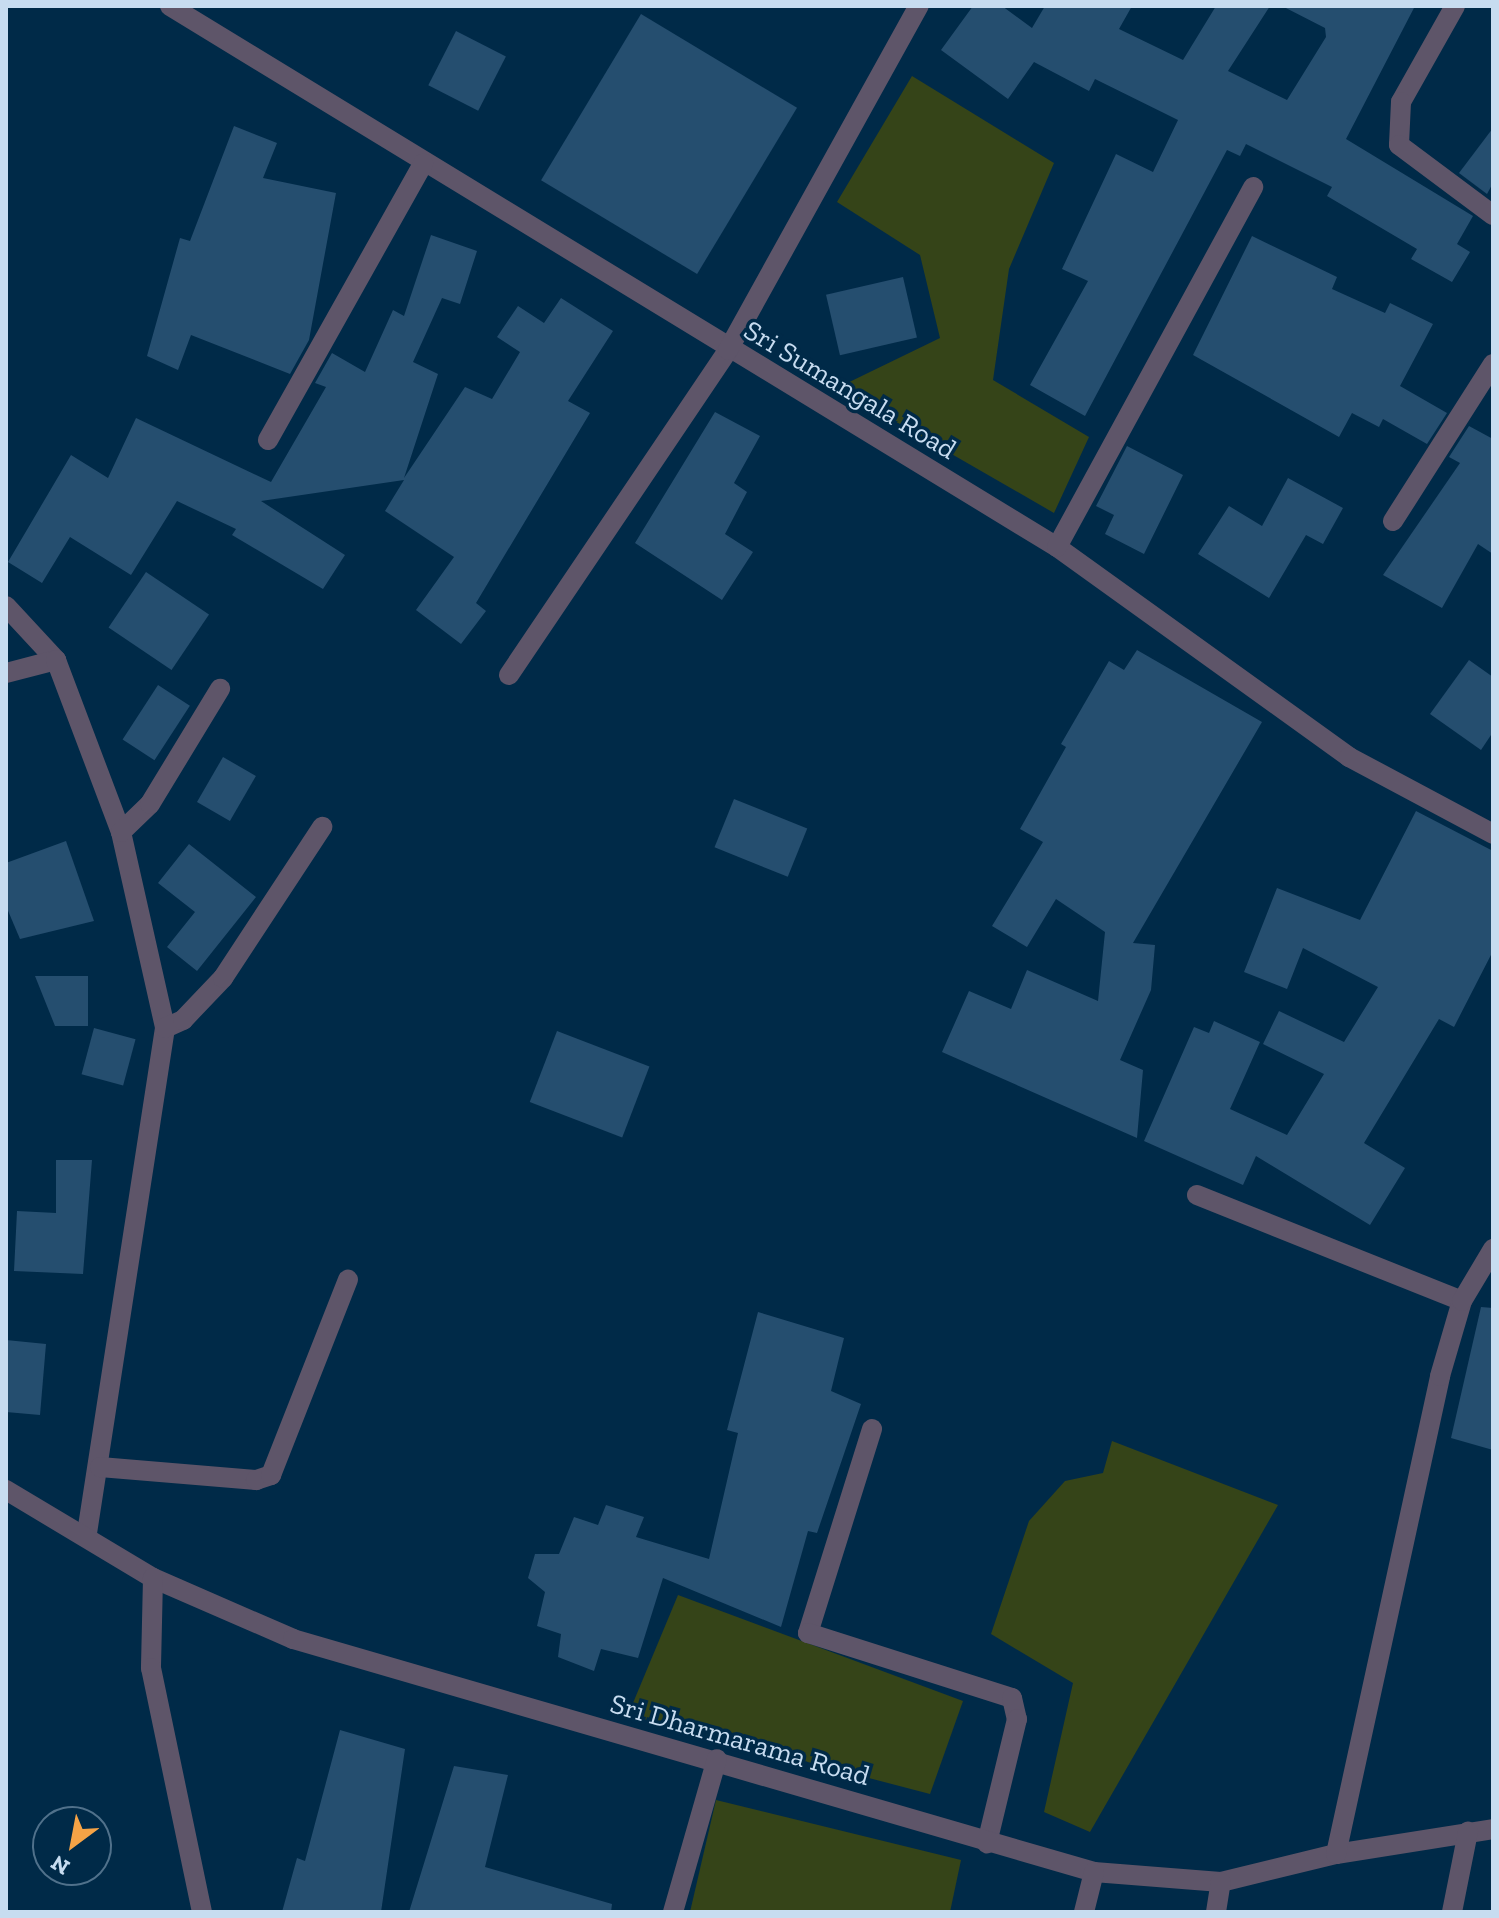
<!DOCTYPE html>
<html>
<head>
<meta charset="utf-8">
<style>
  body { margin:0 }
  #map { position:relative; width:1499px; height:1918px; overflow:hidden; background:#002a48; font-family:"Zilla Slab",serif }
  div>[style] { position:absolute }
  .green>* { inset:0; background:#354418 }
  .building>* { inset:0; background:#254e6f; transform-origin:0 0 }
  .minor>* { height:20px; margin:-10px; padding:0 10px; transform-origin:10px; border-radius:10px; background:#5e5569 }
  span { translate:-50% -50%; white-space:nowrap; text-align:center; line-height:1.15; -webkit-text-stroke:7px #002a48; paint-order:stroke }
  .street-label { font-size:28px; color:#c7dcf0 }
  .frame { position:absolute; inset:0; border:8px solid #c7dcf0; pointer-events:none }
  .north { position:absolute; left:32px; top:1806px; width:80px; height:80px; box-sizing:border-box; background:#002a48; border:2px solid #50718b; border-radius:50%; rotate:212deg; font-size:22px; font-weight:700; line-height:32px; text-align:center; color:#c7dcf0 }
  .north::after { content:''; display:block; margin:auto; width:28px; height:36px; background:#f5a346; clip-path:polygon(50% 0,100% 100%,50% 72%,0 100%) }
</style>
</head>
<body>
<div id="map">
  <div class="green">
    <div style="clip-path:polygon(912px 76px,1054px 163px,1009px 269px,993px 380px,1089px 437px,1054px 513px,837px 388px,940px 338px,920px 255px,837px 202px)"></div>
    <div style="clip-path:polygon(1112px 1441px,1278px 1505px,1090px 1832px,1044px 1812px,1073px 1683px,991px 1634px,1029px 1521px,1065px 1481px,1103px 1473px)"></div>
    <div style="clip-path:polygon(678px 1595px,963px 1701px,930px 1794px,628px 1715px)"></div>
    <div style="clip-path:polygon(716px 1800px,961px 1860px,950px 1912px,690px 1912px)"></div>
  </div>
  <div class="building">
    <div style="clip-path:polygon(973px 6px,1002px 6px,1032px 28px,1045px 6px,1132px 6px,1119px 29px,1183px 60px,1216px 6px,1270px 6px,1228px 71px,1287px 100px,1326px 37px,1325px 28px,1282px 6px,1415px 6px,1346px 139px,1473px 216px,1457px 244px,1470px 252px,1452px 282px,1411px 259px,1417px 249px,1327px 196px,1332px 187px,1246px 144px,1240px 156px,1227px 150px,1085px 416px,1030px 385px,1088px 281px,1062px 269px,1116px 154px,1153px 172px,1178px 120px,1095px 79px,1089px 91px,1034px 62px,1008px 99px,941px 50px)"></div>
    <div style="left:641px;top:14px;width:182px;height:194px;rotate:31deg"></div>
    <div style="left:456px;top:31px;width:56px;height:61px;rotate:27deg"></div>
    <div style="clip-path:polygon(234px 126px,277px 143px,263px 178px,336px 193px,309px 340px,290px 374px,191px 335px,178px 370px,147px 356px,180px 238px,190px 241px)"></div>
    <div style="clip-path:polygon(1493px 128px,1493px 183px,1487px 194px,1459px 173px)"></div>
    <div style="clip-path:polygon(431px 235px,477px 251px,460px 304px,442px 298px,413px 362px,438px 374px,404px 478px,465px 387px,492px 399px,520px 352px,497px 337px,518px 306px,544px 323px,561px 298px,613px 331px,568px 401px,590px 413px,476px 603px,486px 611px,461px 644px,416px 610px,454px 557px,385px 511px,404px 480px,261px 501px,345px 555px,323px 589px,232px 535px,236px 529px,177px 501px,131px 575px,70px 537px,42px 583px,8px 562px,71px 455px,108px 478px,136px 418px,271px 482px,326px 387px,315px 383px,332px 353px,365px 372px,393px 310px,404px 316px)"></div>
    <div style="clip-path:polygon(1252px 236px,1337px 277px,1332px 289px,1385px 313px,1390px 303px,1433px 324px,1400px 386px,1447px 413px,1427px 444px,1383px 419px,1379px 427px,1352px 413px,1339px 437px,1193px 355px)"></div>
    <div style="left:903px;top:277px;width:62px;height:79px;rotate:77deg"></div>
    <div style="clip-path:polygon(715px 412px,760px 436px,734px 483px,747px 492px,725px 534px,753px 552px,722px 600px,635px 543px)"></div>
    <div style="clip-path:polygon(1469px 426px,1493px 439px,1493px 554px,1478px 544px,1442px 608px,1383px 575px,1460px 463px,1449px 457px)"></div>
    <div style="clip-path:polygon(1127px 446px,1183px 475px,1144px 554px,1105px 534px,1114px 515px,1096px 506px)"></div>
    <div style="clip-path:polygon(1288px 478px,1343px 508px,1323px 544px,1306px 535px,1269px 598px,1198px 554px,1229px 506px,1262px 526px)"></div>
    <div style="left:146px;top:572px;width:76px;height:67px;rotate:34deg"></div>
    <div style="clip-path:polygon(1137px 650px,1262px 722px,1133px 943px,1155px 945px,1151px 990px,1120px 1060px,1143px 1070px,1137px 1138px,942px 1052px,969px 991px,1011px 1009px,1027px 970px,1098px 1001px,1105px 932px,1056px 899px,1027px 947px,992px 926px,1043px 842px,1020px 829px,1066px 747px,1061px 744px,1109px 661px,1124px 670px)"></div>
    <div style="clip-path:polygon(1469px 660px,1493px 677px,1493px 732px,1481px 750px,1430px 714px)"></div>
    <div style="left:158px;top:685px;width:38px;height:65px;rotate:33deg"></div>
    <div style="left:223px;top:757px;width:38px;height:52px;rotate:30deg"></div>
    <div style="left:734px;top:799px;width:79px;height:52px;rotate:22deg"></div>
    <div style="clip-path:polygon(1416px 811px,1493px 851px,1493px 951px,1454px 1027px,1439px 1019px,1364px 1143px,1405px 1168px,1370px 1225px,1256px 1156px,1243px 1185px,1144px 1141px,1194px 1027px,1209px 1033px,1214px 1021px,1260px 1042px,1230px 1109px,1287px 1135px,1324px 1074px,1263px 1044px,1279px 1011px,1344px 1042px,1378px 987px,1303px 948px,1287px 989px,1244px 972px,1277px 888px,1360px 920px)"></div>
    <div style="clip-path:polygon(66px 841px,94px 921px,20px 939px,6px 906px,6px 863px)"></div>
    <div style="clip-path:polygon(189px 844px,256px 897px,197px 971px,167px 947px,195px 912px,158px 883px)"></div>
    <div style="clip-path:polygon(35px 976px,88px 976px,88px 1026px,55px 1026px)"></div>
    <div style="left:94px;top:1028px;width:43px;height:48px;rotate:15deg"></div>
    <div style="left:557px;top:1031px;width:99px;height:76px;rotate:21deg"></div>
    <div style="clip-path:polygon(56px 1160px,92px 1160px,83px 1274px,14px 1271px,17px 1211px,56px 1213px)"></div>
    <div style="clip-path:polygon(1481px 1307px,1493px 1308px,1493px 1450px,1451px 1438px)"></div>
    <div style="clip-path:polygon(758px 1312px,844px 1338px,831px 1391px,861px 1404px,817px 1533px,808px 1531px,781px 1627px,663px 1578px,638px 1658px,601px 1649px,594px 1671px,558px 1657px,561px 1634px,537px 1626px,545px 1592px,528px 1578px,535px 1554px,559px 1554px,574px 1517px,598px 1525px,606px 1505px,644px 1517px,636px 1537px,709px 1559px,738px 1433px,727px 1430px)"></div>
    <div style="clip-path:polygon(6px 1340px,46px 1344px,40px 1415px,6px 1412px)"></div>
    <div style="clip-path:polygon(340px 1730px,405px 1749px,381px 1912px,282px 1912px,297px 1858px,305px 1861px)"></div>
    <div style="clip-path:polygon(454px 1766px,508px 1775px,485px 1867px,612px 1904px,611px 1912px,409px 1912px)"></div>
  </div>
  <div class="minor">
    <div style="left:170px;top:6px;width:1039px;rotate:31.38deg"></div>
    <div style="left:1057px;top:547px;width:360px;rotate:35.7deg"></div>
    <div style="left:1349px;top:757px;width:163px;rotate:28.1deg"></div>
    <div style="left:1455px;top:6px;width:110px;rotate:119.4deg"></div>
    <div style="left:1401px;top:102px;width:43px;rotate:92.7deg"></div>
    <div style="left:1399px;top:145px;width:117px;rotate:36.7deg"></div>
    <div style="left:268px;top:440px;width:317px;rotate:-60.7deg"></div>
    <div style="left:1393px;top:521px;width:186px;rotate:-57.5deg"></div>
    <div style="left:1057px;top:547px;width:410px;rotate:-61.4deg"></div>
    <div style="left:6px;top:606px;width:74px;rotate:47.2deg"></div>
    <div style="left:56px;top:660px;width:52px;rotate:165.4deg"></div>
    <div style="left:56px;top:660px;width:184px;rotate:69.3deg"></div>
    <div style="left:121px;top:832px;width:201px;rotate:77.3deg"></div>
    <div style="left:165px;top:1028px;width:511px;rotate:98.78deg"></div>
    <div style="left:509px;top:675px;width:392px;rotate:-56deg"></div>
    <div style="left:728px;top:350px;width:393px;rotate:-61deg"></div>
    <div style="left:121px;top:832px;width:40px;rotate:-44deg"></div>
    <div style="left:150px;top:804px;width:135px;rotate:-58.7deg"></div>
    <div style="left:165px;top:1028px;width:20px;rotate:-24deg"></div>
    <div style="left:183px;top:1020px;width:58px;rotate:-46.4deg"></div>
    <div style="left:223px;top:978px;width:181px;rotate:-56.7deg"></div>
    <div style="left:1197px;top:1195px;width:285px;rotate:21.8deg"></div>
    <div style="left:872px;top:1429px;width:214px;rotate:107.4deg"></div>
    <div style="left:808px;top:1633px;width:214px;rotate:17.7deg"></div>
    <div style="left:1012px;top:1698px;width:22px;rotate:77deg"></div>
    <div style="left:1017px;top:1719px;width:128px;rotate:103.6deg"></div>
    <div style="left:100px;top:1467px;width:157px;rotate:4.8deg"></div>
    <div style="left:256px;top:1480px;width:16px;rotate:-18deg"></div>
    <div style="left:271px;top:1475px;width:210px;rotate:-68.5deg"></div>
    <div style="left:6px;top:1490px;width:171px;rotate:30.9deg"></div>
    <div style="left:153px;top:1578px;width:153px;rotate:23.5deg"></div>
    <div style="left:293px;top:1639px;width:834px;rotate:16.22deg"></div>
    <div style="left:1094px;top:1872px;width:127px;rotate:4.5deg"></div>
    <div style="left:1221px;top:1882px;width:118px;rotate:-13.7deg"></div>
    <div style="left:1336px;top:1854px;width:159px;rotate:-9deg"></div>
    <div style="left:153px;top:1578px;width:90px;rotate:91.3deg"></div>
    <div style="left:151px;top:1668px;width:249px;rotate:78.2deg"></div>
    <div style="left:1336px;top:1854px;width:489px;rotate:-77.7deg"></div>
    <div style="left:1440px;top:1376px;width:78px;rotate:-73.7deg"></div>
    <div style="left:1462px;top:1301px;width:61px;rotate:-59.2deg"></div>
    <div style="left:673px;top:1912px;width:159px;rotate:-74deg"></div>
    <div style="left:1084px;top:1912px;width:41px;rotate:-76deg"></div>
    <div style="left:1216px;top:1912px;width:30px;rotate:-81deg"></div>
    <div style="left:1452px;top:1912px;width:82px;rotate:-78.7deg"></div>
  </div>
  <div class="street-label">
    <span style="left:850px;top:390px;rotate:31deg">Sri Sumangala Road</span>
    <span style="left:740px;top:1740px;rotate:16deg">Sri Dharmarama Road</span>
  </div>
  <div class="frame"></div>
  <div class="north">N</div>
</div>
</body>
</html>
